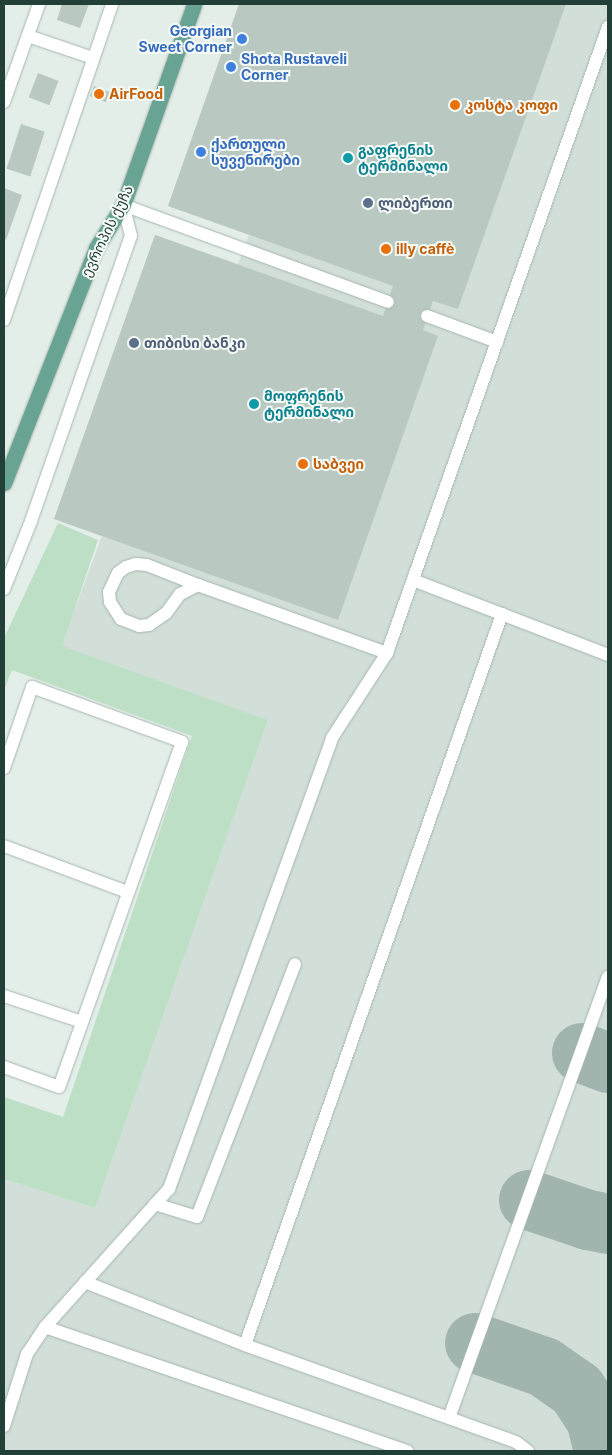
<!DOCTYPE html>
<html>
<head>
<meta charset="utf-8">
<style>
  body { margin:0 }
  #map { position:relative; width:612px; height:1455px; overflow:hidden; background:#e4eee9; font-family:Inter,"Noto Sans Georgian",sans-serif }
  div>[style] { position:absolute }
  .built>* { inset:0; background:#d2ded8 }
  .green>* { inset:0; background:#bddfc6 }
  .taxiway>* { height:60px; margin:-30px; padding:0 30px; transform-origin:30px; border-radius:30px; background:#a1b4ae }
  .building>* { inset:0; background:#b9c9c2; transform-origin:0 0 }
  .roads { filter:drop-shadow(0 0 1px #a6b6b0) drop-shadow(0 0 1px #a6b6b0) }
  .lane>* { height:12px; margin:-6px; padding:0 6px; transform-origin:6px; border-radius:6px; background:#fff }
  .primary>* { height:15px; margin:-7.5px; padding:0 7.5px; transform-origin:7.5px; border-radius:7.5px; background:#69a393 }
  .dots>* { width:14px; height:14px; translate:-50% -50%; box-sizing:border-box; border:2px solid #f5faf7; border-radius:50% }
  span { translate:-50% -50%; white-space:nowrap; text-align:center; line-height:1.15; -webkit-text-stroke:4px #f5faf7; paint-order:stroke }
  .shop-label { font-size:14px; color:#366cbe; font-weight:700 }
  .right { translate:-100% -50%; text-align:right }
  .left { translate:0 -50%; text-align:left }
  .food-label { font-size:14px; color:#c56008; font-weight:700 }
  .culture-label { font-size:14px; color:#0d838f; font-weight:700 }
  .service-label { font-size:14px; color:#4e5e75; font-weight:700 }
  .street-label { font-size:14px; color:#234038 }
  .frame { position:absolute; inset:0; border:5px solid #234038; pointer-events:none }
</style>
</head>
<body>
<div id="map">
  <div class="built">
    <div style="clip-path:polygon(239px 4px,608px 4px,608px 1451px,4px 1451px,4px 1179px,95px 1208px,268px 720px,61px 646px,102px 536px,54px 519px,155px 235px,238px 264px,249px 235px,168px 206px)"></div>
  </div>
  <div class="green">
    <div style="clip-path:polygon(58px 523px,98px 540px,62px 646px,268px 720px,95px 1208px,4px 1179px,4px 1097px,63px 1117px,192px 736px,12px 670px,4px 690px,4px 638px)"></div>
  </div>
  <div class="taxiway">
    <div style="left:582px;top:1053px;width:28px;rotate:21deg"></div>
    <div style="left:529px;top:1200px;width:62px;rotate:18.7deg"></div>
    <div style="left:588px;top:1220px;width:20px;rotate:11deg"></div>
    <div style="left:475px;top:1343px;width:73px;rotate:19.2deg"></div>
    <div style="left:544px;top:1367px;width:40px;rotate:34.9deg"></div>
    <div style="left:577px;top:1390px;width:35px;rotate:57deg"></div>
    <div style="left:596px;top:1419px;width:33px;rotate:76deg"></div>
  </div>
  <div class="building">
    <div style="clip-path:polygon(62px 4px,89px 4px,80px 28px,57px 20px)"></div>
    <div style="clip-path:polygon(239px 4px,566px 4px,458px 309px,433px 301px,423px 330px,438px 336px,338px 620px,54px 519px,155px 235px,383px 316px,393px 286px,168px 206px)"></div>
    <div style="left:38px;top:73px;width:22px;height:26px;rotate:21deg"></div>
    <div style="left:94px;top:86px;width:17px;height:11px;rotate:21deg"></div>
    <div style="left:21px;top:124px;width:25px;height:47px;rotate:18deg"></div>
    <div style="clip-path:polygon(4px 188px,22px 195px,6px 240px,4px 239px)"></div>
  </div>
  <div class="roads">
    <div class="lane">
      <div style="left:28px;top:36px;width:69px;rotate:18.7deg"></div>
      <div style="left:4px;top:102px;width:104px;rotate:-70.3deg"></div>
      <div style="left:123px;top:205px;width:282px;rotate:20.1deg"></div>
      <div style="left:427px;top:316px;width:75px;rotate:20.4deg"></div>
      <div style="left:4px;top:320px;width:334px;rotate:-71.1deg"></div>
      <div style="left:413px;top:580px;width:209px;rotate:21deg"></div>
      <div style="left:198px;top:585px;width:20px;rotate:153deg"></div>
      <div style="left:180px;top:594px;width:24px;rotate:126deg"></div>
      <div style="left:166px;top:613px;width:21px;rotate:145deg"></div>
      <div style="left:149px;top:625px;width:10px;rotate:174deg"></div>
      <div style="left:139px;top:626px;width:19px;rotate:-159deg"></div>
      <div style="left:121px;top:619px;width:20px;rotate:-123deg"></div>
      <div style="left:110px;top:602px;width:10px;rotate:-96deg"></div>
      <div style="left:109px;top:592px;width:21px;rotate:-65deg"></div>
      <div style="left:118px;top:573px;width:10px;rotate:-37deg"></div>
      <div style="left:126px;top:567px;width:10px;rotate:-17deg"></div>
      <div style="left:136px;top:564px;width:11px;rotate:5deg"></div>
      <div style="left:147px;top:565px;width:55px;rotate:21.4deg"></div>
      <div style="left:198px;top:585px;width:201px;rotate:19.8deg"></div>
      <div style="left:4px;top:589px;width:73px;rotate:-68.3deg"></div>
      <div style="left:31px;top:521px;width:302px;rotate:-70.7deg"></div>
      <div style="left:131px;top:236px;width:32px;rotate:-104deg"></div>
      <div style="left:4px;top:768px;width:86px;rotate:-70.9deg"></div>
      <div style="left:32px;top:687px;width:160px;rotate:20.1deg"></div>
      <div style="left:182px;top:742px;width:366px;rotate:109.6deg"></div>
      <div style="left:59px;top:1087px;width:59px;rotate:-160deg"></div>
      <div style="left:4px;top:846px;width:132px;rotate:20.4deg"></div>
      <div style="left:4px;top:996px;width:82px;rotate:18.4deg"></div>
      <div style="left:155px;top:1204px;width:44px;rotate:17.2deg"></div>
      <div style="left:197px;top:1217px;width:271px;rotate:-68.8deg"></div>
      <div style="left:85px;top:1282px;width:172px;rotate:21.5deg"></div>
      <div style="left:245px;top:1345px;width:288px;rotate:19.7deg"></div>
      <div style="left:516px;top:1442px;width:15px;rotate:37deg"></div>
      <div style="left:45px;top:1327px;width:383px;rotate:18.9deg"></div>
      <div style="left:245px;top:1345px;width:775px;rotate:-70.63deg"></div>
      <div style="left:449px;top:1418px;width:469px;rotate:-70.2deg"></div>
      <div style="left:4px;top:1426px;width:76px;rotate:-72.3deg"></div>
      <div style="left:27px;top:1354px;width:32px;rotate:-56deg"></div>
      <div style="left:45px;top:1327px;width:186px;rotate:-48.1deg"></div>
      <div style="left:169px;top:1189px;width:480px;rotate:-70.1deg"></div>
      <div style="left:332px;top:738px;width:101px;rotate:-57.1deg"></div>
      <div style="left:387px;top:653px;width:664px;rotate:-70.56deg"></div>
    </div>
    <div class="primary">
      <div style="left:4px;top:483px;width:252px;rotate:-68.6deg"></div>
      <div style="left:96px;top:248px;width:51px;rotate:-57.9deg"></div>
      <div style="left:123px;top:205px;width:213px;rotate:-70.5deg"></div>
    </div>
  </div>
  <div class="dots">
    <div style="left:242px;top:39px;background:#3f7fe0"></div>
    <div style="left:231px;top:67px;background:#3f7fe0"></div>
    <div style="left:99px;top:94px;background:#e8710a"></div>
    <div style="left:455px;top:105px;background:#e8710a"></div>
    <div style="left:201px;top:152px;background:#3f7fe0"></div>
    <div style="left:348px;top:158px;background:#0f9aa8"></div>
    <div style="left:368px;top:203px;background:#5c6f8a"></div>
    <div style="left:386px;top:249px;background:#e8710a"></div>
    <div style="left:134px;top:343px;background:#5c6f8a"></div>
    <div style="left:254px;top:404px;background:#0f9aa8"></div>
    <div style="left:303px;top:464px;background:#e8710a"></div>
  </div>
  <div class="shop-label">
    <span class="right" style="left:232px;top:39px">Georgian<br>Sweet Corner</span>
    <span class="left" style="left:241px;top:67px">Shota Rustaveli<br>Corner</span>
    <span class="left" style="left:211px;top:152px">ქართული<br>სუვენირები</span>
  </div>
  <div class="food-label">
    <span class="left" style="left:109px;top:94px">AirFood</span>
    <span class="left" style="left:465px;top:105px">კოსტა კოფი</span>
    <span class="left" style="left:396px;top:249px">illy caffè</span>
    <span class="left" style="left:313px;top:464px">საბვეი</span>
  </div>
  <div class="culture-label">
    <span class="left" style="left:358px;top:158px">გაფრენის<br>ტერმინალი</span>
    <span class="left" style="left:264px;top:404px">მოფრენის<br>ტერმინალი</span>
  </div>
  <div class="service-label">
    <span class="left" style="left:378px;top:203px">ლიბერთი</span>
    <span class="left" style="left:144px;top:343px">თიბისი ბანკი</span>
  </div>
  <div class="street-label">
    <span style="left:107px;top:231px;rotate:-64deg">ევროპის ქუჩა</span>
  </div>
  <div class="frame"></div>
</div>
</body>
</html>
